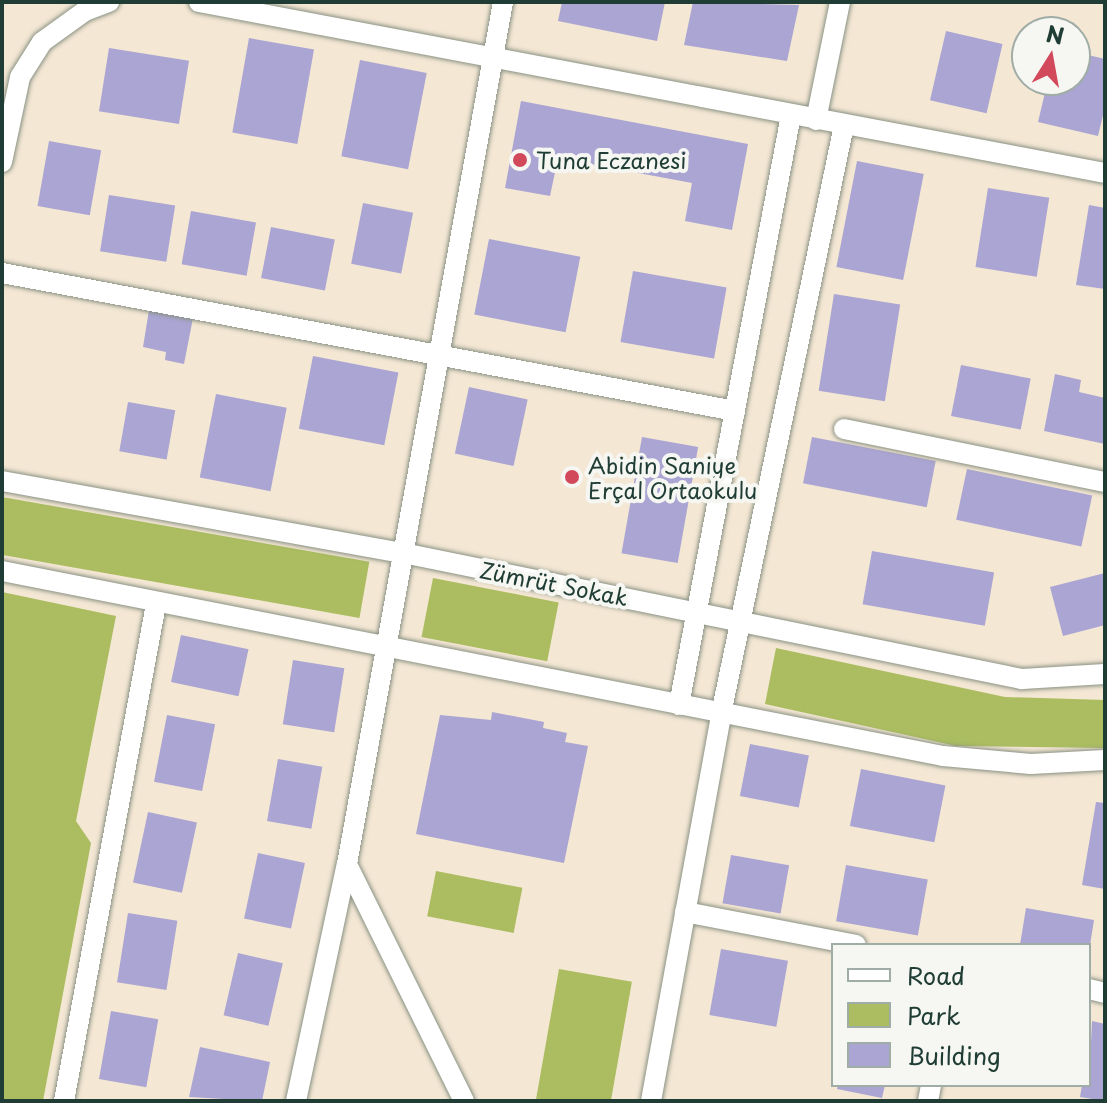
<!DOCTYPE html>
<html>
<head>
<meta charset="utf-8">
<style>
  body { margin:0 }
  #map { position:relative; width:1107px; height:1103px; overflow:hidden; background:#f4e7d4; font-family:"Playpen Sans",sans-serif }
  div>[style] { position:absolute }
  .green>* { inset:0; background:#abbd60; transform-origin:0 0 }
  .building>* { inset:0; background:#aaa5d2; transform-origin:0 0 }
  .roads { filter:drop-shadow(0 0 2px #8a9284) drop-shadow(0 0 2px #8a9284) }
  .street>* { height:20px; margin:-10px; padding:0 10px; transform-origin:10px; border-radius:10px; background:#fff }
  .dots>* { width:22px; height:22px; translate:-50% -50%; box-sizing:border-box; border:4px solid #f6f6f2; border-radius:50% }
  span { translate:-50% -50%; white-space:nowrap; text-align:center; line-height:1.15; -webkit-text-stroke:8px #f6f6f2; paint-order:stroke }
  .poi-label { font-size:22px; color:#1f3d34 }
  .left { translate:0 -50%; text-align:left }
  .street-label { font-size:22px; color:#1f3d34 }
  .frame { position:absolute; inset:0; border:4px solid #1f3d34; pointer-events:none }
  .legend { position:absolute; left:831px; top:943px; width:260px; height:144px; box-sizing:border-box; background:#f6f6f2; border:2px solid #a0aca6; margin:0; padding:10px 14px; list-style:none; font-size:24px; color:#1f3d34 }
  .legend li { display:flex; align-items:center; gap:16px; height:40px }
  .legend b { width:40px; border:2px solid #a0aca6 }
  .north { position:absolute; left:1011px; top:16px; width:80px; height:80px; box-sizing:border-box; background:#f6f6f2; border:2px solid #a0aca6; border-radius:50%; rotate:11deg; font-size:22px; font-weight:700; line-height:32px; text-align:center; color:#1f3d34 }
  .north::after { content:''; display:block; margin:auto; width:28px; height:36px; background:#d1495b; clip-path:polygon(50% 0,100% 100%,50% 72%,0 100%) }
</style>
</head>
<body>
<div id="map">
  <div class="green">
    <div style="left:2px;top:497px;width:373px;height:57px;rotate:10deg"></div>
    <div style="left:433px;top:578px;width:128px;height:60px;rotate:11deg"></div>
    <div style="clip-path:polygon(2px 592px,116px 616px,76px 821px,91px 843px,43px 1101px,2px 1101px)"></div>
    <div style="clip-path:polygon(776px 648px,1005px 697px,1105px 700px,1105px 748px,956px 746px,765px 704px)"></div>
    <div style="left:436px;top:871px;width:88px;height:46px;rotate:11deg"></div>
    <div style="left:559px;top:969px;width:74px;height:134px;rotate:10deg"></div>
  </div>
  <div class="building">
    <div style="clip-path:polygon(562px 2px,665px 2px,657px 41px,558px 21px)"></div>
    <div style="clip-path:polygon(693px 2px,799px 5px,787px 61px,684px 45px)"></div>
    <div style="left:946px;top:31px;width:58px;height:71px;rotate:13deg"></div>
    <div style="left:249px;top:38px;width:66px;height:96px;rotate:10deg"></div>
    <div style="left:109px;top:48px;width:81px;height:64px;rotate:9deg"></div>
    <div style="clip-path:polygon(1075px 52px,1105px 59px,1105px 107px,1098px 136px,1038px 122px,1048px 80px,1075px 80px)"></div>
    <div style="left:360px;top:60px;width:68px;height:98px;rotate:11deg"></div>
    <div style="clip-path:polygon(521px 101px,748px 144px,732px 230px,685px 221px,692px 183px,558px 158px,550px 196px,505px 188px)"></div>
    <div style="left:49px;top:141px;width:53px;height:66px;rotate:10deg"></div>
    <div style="left:857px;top:161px;width:68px;height:108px;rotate:11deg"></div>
    <div style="left:988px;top:188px;width:62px;height:80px;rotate:9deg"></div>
    <div style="left:109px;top:195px;width:67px;height:57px;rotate:9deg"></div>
    <div style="left:363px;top:203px;width:51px;height:62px;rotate:11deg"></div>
    <div style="clip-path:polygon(1089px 205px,1105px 208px,1105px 289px,1076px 285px)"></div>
    <div style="left:191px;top:211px;width:66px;height:54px;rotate:10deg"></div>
    <div style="left:271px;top:227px;width:65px;height:52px;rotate:11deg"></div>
    <div style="left:489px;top:239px;width:93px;height:77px;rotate:11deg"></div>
    <div style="left:633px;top:271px;width:95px;height:72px;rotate:10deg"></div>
    <div style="left:834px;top:294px;width:67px;height:98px;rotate:9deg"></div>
    <div style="clip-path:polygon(149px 310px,193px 318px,184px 364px,165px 360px,166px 352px,143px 347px)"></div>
    <div style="left:313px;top:356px;width:87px;height:74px;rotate:11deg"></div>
    <div style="left:961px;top:365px;width:71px;height:52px;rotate:11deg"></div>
    <div style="clip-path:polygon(1055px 374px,1081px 380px,1079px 392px,1105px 398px,1105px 444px,1044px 431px)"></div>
    <div style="left:469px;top:387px;width:60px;height:68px;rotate:12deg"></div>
    <div style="left:216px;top:394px;width:72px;height:85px;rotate:11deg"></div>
    <div style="left:128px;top:402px;width:48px;height:50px;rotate:10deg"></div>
    <div style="left:642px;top:437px;width:57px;height:118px;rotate:10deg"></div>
    <div style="left:812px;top:437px;width:126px;height:47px;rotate:11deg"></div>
    <div style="left:967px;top:469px;width:128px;height:52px;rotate:12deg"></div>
    <div style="left:872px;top:551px;width:124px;height:54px;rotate:10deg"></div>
    <div style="clip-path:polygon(1105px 573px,1105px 625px,1063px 636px,1050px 587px)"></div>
    <div style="left:181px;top:635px;width:69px;height:48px;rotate:12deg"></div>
    <div style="left:293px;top:660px;width:52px;height:65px;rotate:9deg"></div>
    <div style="clip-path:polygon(492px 712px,544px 722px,543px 728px,567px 733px,565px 742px,588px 746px,564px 863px,416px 834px,440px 715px,491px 720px)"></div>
    <div style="left:167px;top:715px;width:49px;height:68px;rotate:11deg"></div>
    <div style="left:750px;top:744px;width:60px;height:53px;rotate:11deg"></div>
    <div style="left:278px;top:759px;width:45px;height:63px;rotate:10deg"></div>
    <div style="left:861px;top:769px;width:86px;height:58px;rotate:11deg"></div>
    <div style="clip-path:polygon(1096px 802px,1105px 803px,1105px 889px,1082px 885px)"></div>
    <div style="left:148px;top:812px;width:50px;height:72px;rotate:12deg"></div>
    <div style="left:258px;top:853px;width:48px;height:67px;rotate:12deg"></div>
    <div style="left:731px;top:855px;width:59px;height:49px;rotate:10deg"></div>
    <div style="left:846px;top:865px;width:83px;height:57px;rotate:10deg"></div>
    <div style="clip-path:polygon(1026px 908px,1094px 920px,1090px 945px,1020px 945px)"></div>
    <div style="left:128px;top:913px;width:50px;height:70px;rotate:9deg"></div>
    <div style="left:721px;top:949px;width:68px;height:67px;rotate:10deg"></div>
    <div style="left:238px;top:953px;width:46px;height:64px;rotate:13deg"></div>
    <div style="left:111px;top:1011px;width:48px;height:69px;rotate:10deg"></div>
    <div style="clip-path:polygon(1092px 1021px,1105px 1024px,1105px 1101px,1080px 1097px,1082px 1085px,1089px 1085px)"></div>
    <div style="clip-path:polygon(200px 1047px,270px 1062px,262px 1101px,189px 1097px)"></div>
    <div style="clip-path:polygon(838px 1085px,885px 1085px,882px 1098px,837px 1089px)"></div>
  </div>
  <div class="roads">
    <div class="street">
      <div style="left:199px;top:2px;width:922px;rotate:10.69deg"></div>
      <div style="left:816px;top:120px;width:120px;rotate:-78.5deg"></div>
      <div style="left:2px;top:162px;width:87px;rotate:-78deg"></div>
      <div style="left:20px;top:77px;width:41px;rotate:-57.8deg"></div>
      <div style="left:42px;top:42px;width:53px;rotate:-35.8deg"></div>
      <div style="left:85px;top:11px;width:26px;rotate:-21deg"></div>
      <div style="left:2px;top:273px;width:746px;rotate:10.66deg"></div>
      <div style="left:844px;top:429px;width:266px;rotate:11.5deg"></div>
      <div style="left:2px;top:481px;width:407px;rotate:10.2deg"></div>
      <div style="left:403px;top:553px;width:632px;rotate:11.51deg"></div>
      <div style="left:1022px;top:679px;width:83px;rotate:-3.4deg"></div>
      <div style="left:2px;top:571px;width:959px;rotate:11.12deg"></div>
      <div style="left:943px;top:756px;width:88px;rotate:5.2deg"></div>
      <div style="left:1031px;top:764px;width:74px;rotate:-3.1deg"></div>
      <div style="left:679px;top:705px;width:601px;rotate:-79.25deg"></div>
      <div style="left:685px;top:912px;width:174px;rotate:10.9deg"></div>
      <div style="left:1089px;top:989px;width:16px;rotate:14deg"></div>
      <div style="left:64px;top:1101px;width:505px;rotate:-79.51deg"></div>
      <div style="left:296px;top:1101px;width:242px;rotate:-77.9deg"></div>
      <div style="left:464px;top:1101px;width:264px;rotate:-116.3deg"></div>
      <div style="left:347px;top:864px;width:876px;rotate:-79.74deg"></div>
      <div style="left:651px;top:1101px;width:393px;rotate:-79.7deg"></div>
      <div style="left:721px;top:714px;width:602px;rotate:-78.2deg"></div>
      <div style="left:928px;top:1101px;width:16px;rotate:-79deg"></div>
    </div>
  </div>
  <div class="dots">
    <div style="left:520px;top:160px;background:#d1495b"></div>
    <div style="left:572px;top:477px;background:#d1495b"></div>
  </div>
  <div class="poi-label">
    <span class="left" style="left:536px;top:160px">Tuna Eczanesi</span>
    <span class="left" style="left:588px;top:477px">Abidin Saniye<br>Erçal Ortaokulu</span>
  </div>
  <div class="street-label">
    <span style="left:554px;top:583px;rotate:11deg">Zümrüt Sokak</span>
  </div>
  <div class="frame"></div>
  <ul class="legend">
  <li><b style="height:10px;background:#fff"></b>Road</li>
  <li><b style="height:22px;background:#abbd60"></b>Park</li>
  <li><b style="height:22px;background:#aaa5d2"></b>Building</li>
  </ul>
  <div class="north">N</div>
</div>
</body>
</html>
